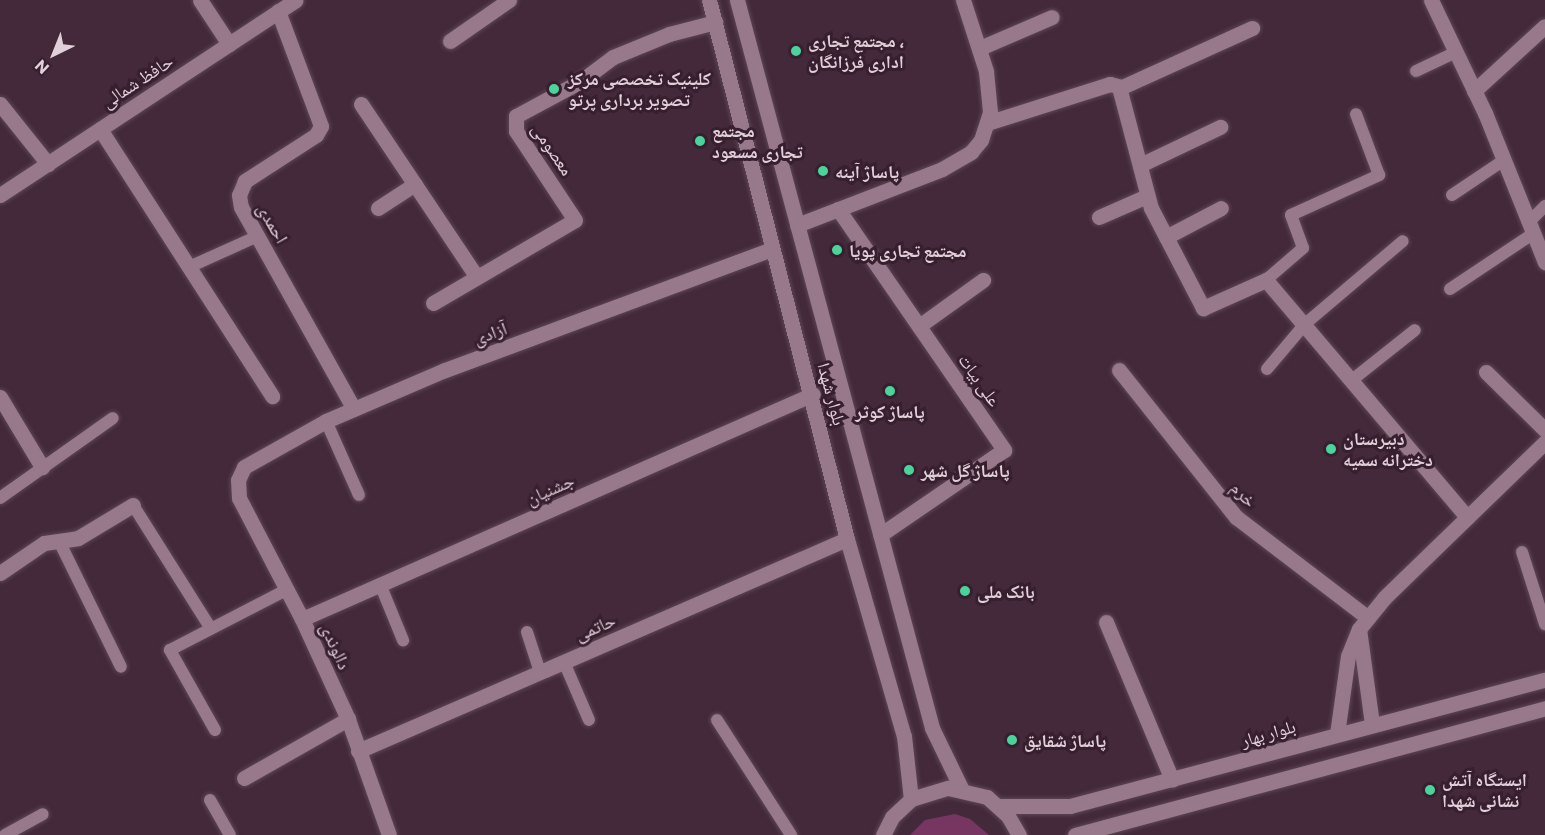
<!DOCTYPE html>
<html>
<head>
<meta charset="utf-8">
<style>
  body { margin:0 }
  #map { position:relative; width:1545px; height:835px; overflow:hidden; background:#432939; font-family:Commissioner,"Noto Naskh Arabic",sans-serif }
  div>[style] { position:absolute }
  .green>* { inset:0; background:#773661 }
  .roads { filter:drop-shadow(0 0 2px #5d4654) drop-shadow(0 0 2px #5d4654) }
  .lane>* { height:12px; margin:-6px; padding:0 6px; transform-origin:6px; border-radius:6px; background:#98798b }
  .street>* { height:15px; margin:-7.5px; padding:0 7.5px; transform-origin:7.5px; border-radius:7.5px; background:#98798b }
  .secondary>* { height:15px; margin:-7.5px; padding:0 7.5px; transform-origin:7.5px; border-radius:7.5px; background:#98798b }
  .dots>* { width:16px; height:16px; translate:-50% -50%; box-sizing:border-box; border:3px solid #381f2f; border-radius:50% }
  span { translate:-50% -50%; white-space:nowrap; text-align:center; line-height:1.15; -webkit-text-stroke:6px #381f2f; paint-order:stroke }
  .poi-label { font-size:18px; color:#e1cfd9; font-weight:700 }
  .left { translate:0 -50%; text-align:left }
  .street-label { font-size:18px; color:#e1cfd9 }
  .north { position:absolute; left:24px; top:24px; width:60px; height:60px; -webkit-text-stroke:4px #381f2f; paint-order:stroke; rotate:223deg; font-size:16px; font-weight:700; line-height:24px; text-align:center; color:#e1cfd9 }
  .north::after { content:''; display:block; margin:auto; width:21px; height:27px; background:#e1cfd9; clip-path:polygon(50% 0,100% 100%,50% 72%,0 100%) }
</style>
</head>
<body>
<div id="map">
  <div class="green">
    <div style="clip-path:polygon(955px 814px,970px 819px,989px 835px,910px 835px,925px 820px)"></div>
  </div>
  <div class="roads">
    <div class="lane">
      <div style="left:1416px;top:71px;width:44px;rotate:-25.4deg"></div>
      <div style="left:1452px;top:195px;width:63px;rotate:-33.9deg"></div>
      <div style="left:1529px;top:222px;width:23px;rotate:-45deg"></div>
      <div style="left:189px;top:267px;width:76px;rotate:-24.2deg"></div>
      <div style="left:1266px;top:280px;width:49px;rotate:-40.9deg"></div>
      <div style="left:1303px;top:248px;width:35px;rotate:-110deg"></div>
      <div style="left:1291px;top:215px;width:97px;rotate:-24.4deg"></div>
      <div style="left:1379px;top:175px;width:65px;rotate:-110.7deg"></div>
      <div style="left:1450px;top:289px;width:101px;rotate:-33.7deg"></div>
      <div style="left:1267px;top:369px;width:59px;rotate:-49.8deg"></div>
      <div style="left:1305px;top:324px;width:128px;rotate:-40.3deg"></div>
      <div style="left:1352px;top:380px;width:80px;rotate:-38.4deg"></div>
      <div style="left:326px;top:421px;width:81px;rotate:66deg"></div>
      <div style="left:0;top:498px;width:138px;rotate:-35.3deg"></div>
      <div style="left:133px;top:505px;width:146px;rotate:57.8deg"></div>
      <div style="left:59px;top:541px;width:140px;rotate:63.8deg"></div>
      <div style="left:1522px;top:552px;width:76px;rotate:72.3deg"></div>
      <div style="left:380px;top:584px;width:61px;rotate:67.7deg"></div>
      <div style="left:527px;top:632px;width:42px;rotate:72deg"></div>
      <div style="left:564px;top:662px;width:63px;rotate:66.7deg"></div>
      <div style="left:717px;top:720px;width:137px;rotate:57.2deg"></div>
      <div style="left:215px;top:730px;width:92px;rotate:-119.4deg"></div>
      <div style="left:170px;top:650px;width:131px;rotate:-27.3deg"></div>
      <div style="left:210px;top:800px;width:40px;rotate:60.3deg"></div>
      <div style="left:5px;top:835px;width:43px;rotate:-28.9deg"></div>
    </div>
    <div class="street">
      <div style="left:200px;top:0;width:53px;rotate:56.6deg"></div>
      <div style="left:1431px;top:0;width:125px;rotate:64.5deg"></div>
      <div style="left:1485px;top:113px;width:161px;rotate:68.1deg"></div>
      <div style="left:278px;top:11px;width:123px;rotate:69.5deg"></div>
      <div style="left:321px;top:126px;width:10px;rotate:119deg"></div>
      <div style="left:316px;top:135px;width:85px;rotate:147.1deg"></div>
      <div style="left:245px;top:181px;width:15px;rotate:113deg"></div>
      <div style="left:239px;top:195px;width:12px;rotate:81deg"></div>
      <div style="left:241px;top:207px;width:231px;rotate:60.8deg"></div>
      <div style="left:450px;top:41px;width:72px;rotate:-34.8deg"></div>
      <div style="left:980px;top:48px;width:78px;rotate:-23.3deg"></div>
      <div style="left:1119px;top:87px;width:125px;rotate:75.2deg"></div>
      <div style="left:1151px;top:208px;width:113px;rotate:62.5deg"></div>
      <div style="left:1203px;top:308px;width:69px;rotate:-24deg"></div>
      <div style="left:1266px;top:280px;width:311px;rotate:49.7deg"></div>
      <div style="left:1474px;top:91px;width:96px;rotate:-42.5deg"></div>
      <div style="left:0;top:104px;width:77px;rotate:51.3deg"></div>
      <div style="left:361px;top:104px;width:208px;rotate:56.2deg"></div>
      <div style="left:987px;top:123px;width:129px;rotate:-17.6deg"></div>
      <div style="left:1110px;top:84px;width:12px;rotate:14deg"></div>
      <div style="left:1122px;top:87px;width:143px;rotate:-24.4deg"></div>
      <div style="left:100px;top:129px;width:318px;rotate:57.2deg"></div>
      <div style="left:1140px;top:165px;width:89px;rotate:-25.4deg"></div>
      <div style="left:378px;top:208px;width:44px;rotate:-33deg"></div>
      <div style="left:838px;top:209px;width:293px;rotate:55.4deg"></div>
      <div style="left:1004px;top:450px;width:150px;rotate:145.6deg"></div>
      <div style="left:1099px;top:217px;width:52px;rotate:-23.6deg"></div>
      <div style="left:797px;top:225px;width:155px;rotate:-21.1deg"></div>
      <div style="left:942px;top:169px;width:34px;rotate:-30deg"></div>
      <div style="left:971px;top:152px;width:16px;rotate:-50deg"></div>
      <div style="left:981px;top:140px;width:29px;rotate:-72deg"></div>
      <div style="left:990px;top:112px;width:41px;rotate:-95.6deg"></div>
      <div style="left:986px;top:71px;width:75px;rotate:-107.9deg"></div>
      <div style="left:1166px;top:237px;width:62px;rotate:-27.8deg"></div>
      <div style="left:433px;top:303px;width:164px;rotate:-30.3deg"></div>
      <div style="left:575px;top:220px;width:107px;rotate:-123.5deg"></div>
      <div style="left:516px;top:131px;width:15px;rotate:-90deg"></div>
      <div style="left:516px;top:116px;width:74px;rotate:-28.3deg"></div>
      <div style="left:581px;top:81px;width:40px;rotate:-37deg"></div>
      <div style="left:613px;top:57px;width:61px;rotate:-22.3deg"></div>
      <div style="left:669px;top:34px;width:48px;rotate:-14.6deg"></div>
      <div style="left:919px;top:326px;width:79px;rotate:-35.7deg"></div>
      <div style="left:1119px;top:370px;width:188px;rotate:51.5deg"></div>
      <div style="left:1236px;top:517px;width:166px;rotate:37.4deg"></div>
      <div style="left:1486px;top:372px;width:83px;rotate:44.5deg"></div>
      <div style="left:0;top:397px;width:82px;rotate:59deg"></div>
      <div style="left:0;top:573px;width:53px;rotate:-34.3deg"></div>
      <div style="left:44px;top:543px;width:34px;rotate:-8deg"></div>
      <div style="left:78px;top:538px;width:64px;rotate:-31deg"></div>
      <div style="left:302px;top:619px;width:558px;rotate:-23.76deg"></div>
      <div style="left:1106px;top:622px;width:171px;rotate:67.3deg"></div>
      <div style="left:358px;top:751px;width:533px;rotate:-23.44deg"></div>
      <div style="left:244px;top:778px;width:120px;rotate:-29.6deg"></div>
      <div style="left:389px;top:835px;width:123px;rotate:-109.5deg"></div>
      <div style="left:348px;top:719px;width:110px;rotate:-114.7deg"></div>
      <div style="left:302px;top:619px;width:136px;rotate:-117.5deg"></div>
      <div style="left:239px;top:498px;width:18px;rotate:-93deg"></div>
      <div style="left:238px;top:480px;width:14px;rotate:-65deg"></div>
      <div style="left:244px;top:467px;width:94px;rotate:-29.3deg"></div>
      <div style="left:326px;top:421px;width:129px;rotate:-23.2deg"></div>
      <div style="left:445px;top:370px;width:349px;rotate:-20.3deg"></div>
    </div>
    <div class="secondary">
      <div style="left:709px;top:0;width:556px;rotate:75.64deg"></div>
      <div style="left:847px;top:539px;width:205px;rotate:73.9deg"></div>
      <div style="left:904px;top:736px;width:63px;rotate:83.7deg"></div>
      <div style="left:737px;top:0;width:754px;rotate:75deg"></div>
      <div style="left:932px;top:728px;width:67px;rotate:64.2deg"></div>
      <div style="left:0;top:195px;width:354px;rotate:-33.4deg"></div>
      <div style="left:1359px;top:629px;width:40px;rotate:-51deg"></div>
      <div style="left:1384px;top:598px;width:224px;rotate:-44.1deg"></div>
      <div style="left:1337px;top:734px;width:79px;rotate:-82deg"></div>
      <div style="left:1348px;top:656px;width:29px;rotate:-68deg"></div>
      <div style="left:1359px;top:629px;width:96px;rotate:82.2deg"></div>
      <div style="left:998px;top:806px;width:72px"></div>
      <div style="left:1070px;top:806px;width:491px;rotate:-14.9deg"></div>
      <div style="left:883px;top:835px;width:20px;rotate:-63deg"></div>
      <div style="left:892px;top:817px;width:26px;rotate:-43deg"></div>
      <div style="left:911px;top:799px;width:39px;rotate:-17deg"></div>
      <div style="left:948px;top:788px;width:40px;rotate:13deg"></div>
      <div style="left:987px;top:797px;width:28px;rotate:42deg"></div>
      <div style="left:1008px;top:816px;width:22px;rotate:60deg"></div>
      <div style="left:1075px;top:835px;width:487px;rotate:-15.1deg"></div>
    </div>
  </div>
  <div class="dots">
    <div style="left:796px;top:51px;background:#4ad49c"></div>
    <div style="left:554px;top:89px;background:#4ad49c"></div>
    <div style="left:700px;top:141px;background:#4ad49c"></div>
    <div style="left:823px;top:171px;background:#4ad49c"></div>
    <div style="left:837px;top:250px;background:#4ad49c"></div>
    <div style="left:890px;top:391px;background:#4ad49c"></div>
    <div style="left:1331px;top:449px;background:#4ad49c"></div>
    <div style="left:909px;top:470px;background:#4ad49c"></div>
    <div style="left:965px;top:591px;background:#4ad49c"></div>
    <div style="left:1012px;top:740px;background:#4ad49c"></div>
    <div style="left:1430px;top:790px;background:#4ad49c"></div>
  </div>
  <div class="poi-label">
    <span class="left" style="left:808px;top:51px">مجتمع تجاری ،<br>اداری فرزانگان</span>
    <span class="left" style="left:568px;top:89px">کلینیک تخصصی مرکز<br>تصویر برداری پرتو</span>
    <span class="left" style="left:712px;top:141px">مجتمع<br>تجاری مسعود</span>
    <span class="left" style="left:835px;top:171px">پاساژ آینه</span>
    <span class="left" style="left:849px;top:250px">مجتمع تجاری پویا</span>
    <span style="left:890px;top:411px">پاساژ کوثر</span>
    <span class="left" style="left:1343px;top:449px">دبیرستان<br>دخترانه سمیه</span>
    <span class="left" style="left:921px;top:470px">پاساژ گل شهر</span>
    <span class="left" style="left:977px;top:591px">بانک ملی</span>
    <span class="left" style="left:1024px;top:740px">پاساژ شقایق</span>
    <span class="left" style="left:1442px;top:790px">ایستگاه آتش<br>نشانی شهدا</span>
  </div>
  <div class="street-label">
    <span style="left:137px;top:81px;rotate:-33deg">حافظ شمالی</span>
    <span style="left:553px;top:149px;rotate:56deg">معصومی</span>
    <span style="left:273px;top:223px;rotate:60deg">احمدی</span>
    <span style="left:490px;top:333px;rotate:-20deg">آزادی</span>
    <span style="left:980px;top:380px;rotate:55deg">علی بیات</span>
    <span style="left:832px;top:394px;rotate:75deg">بلوار شهدا</span>
    <span style="left:550px;top:489px;rotate:-24deg">جشنیان</span>
    <span style="left:1244px;top:494px;rotate:46deg">خرم</span>
    <span style="left:595px;top:627px;rotate:-23deg">حاتمی</span>
    <span style="left:336px;top:646px;rotate:66deg">دالوندی</span>
    <span style="left:1268px;top:733px;rotate:-16deg">بلوار بهار</span>
  </div>
  <div class="north">N</div>
</div>
</body>
</html>
